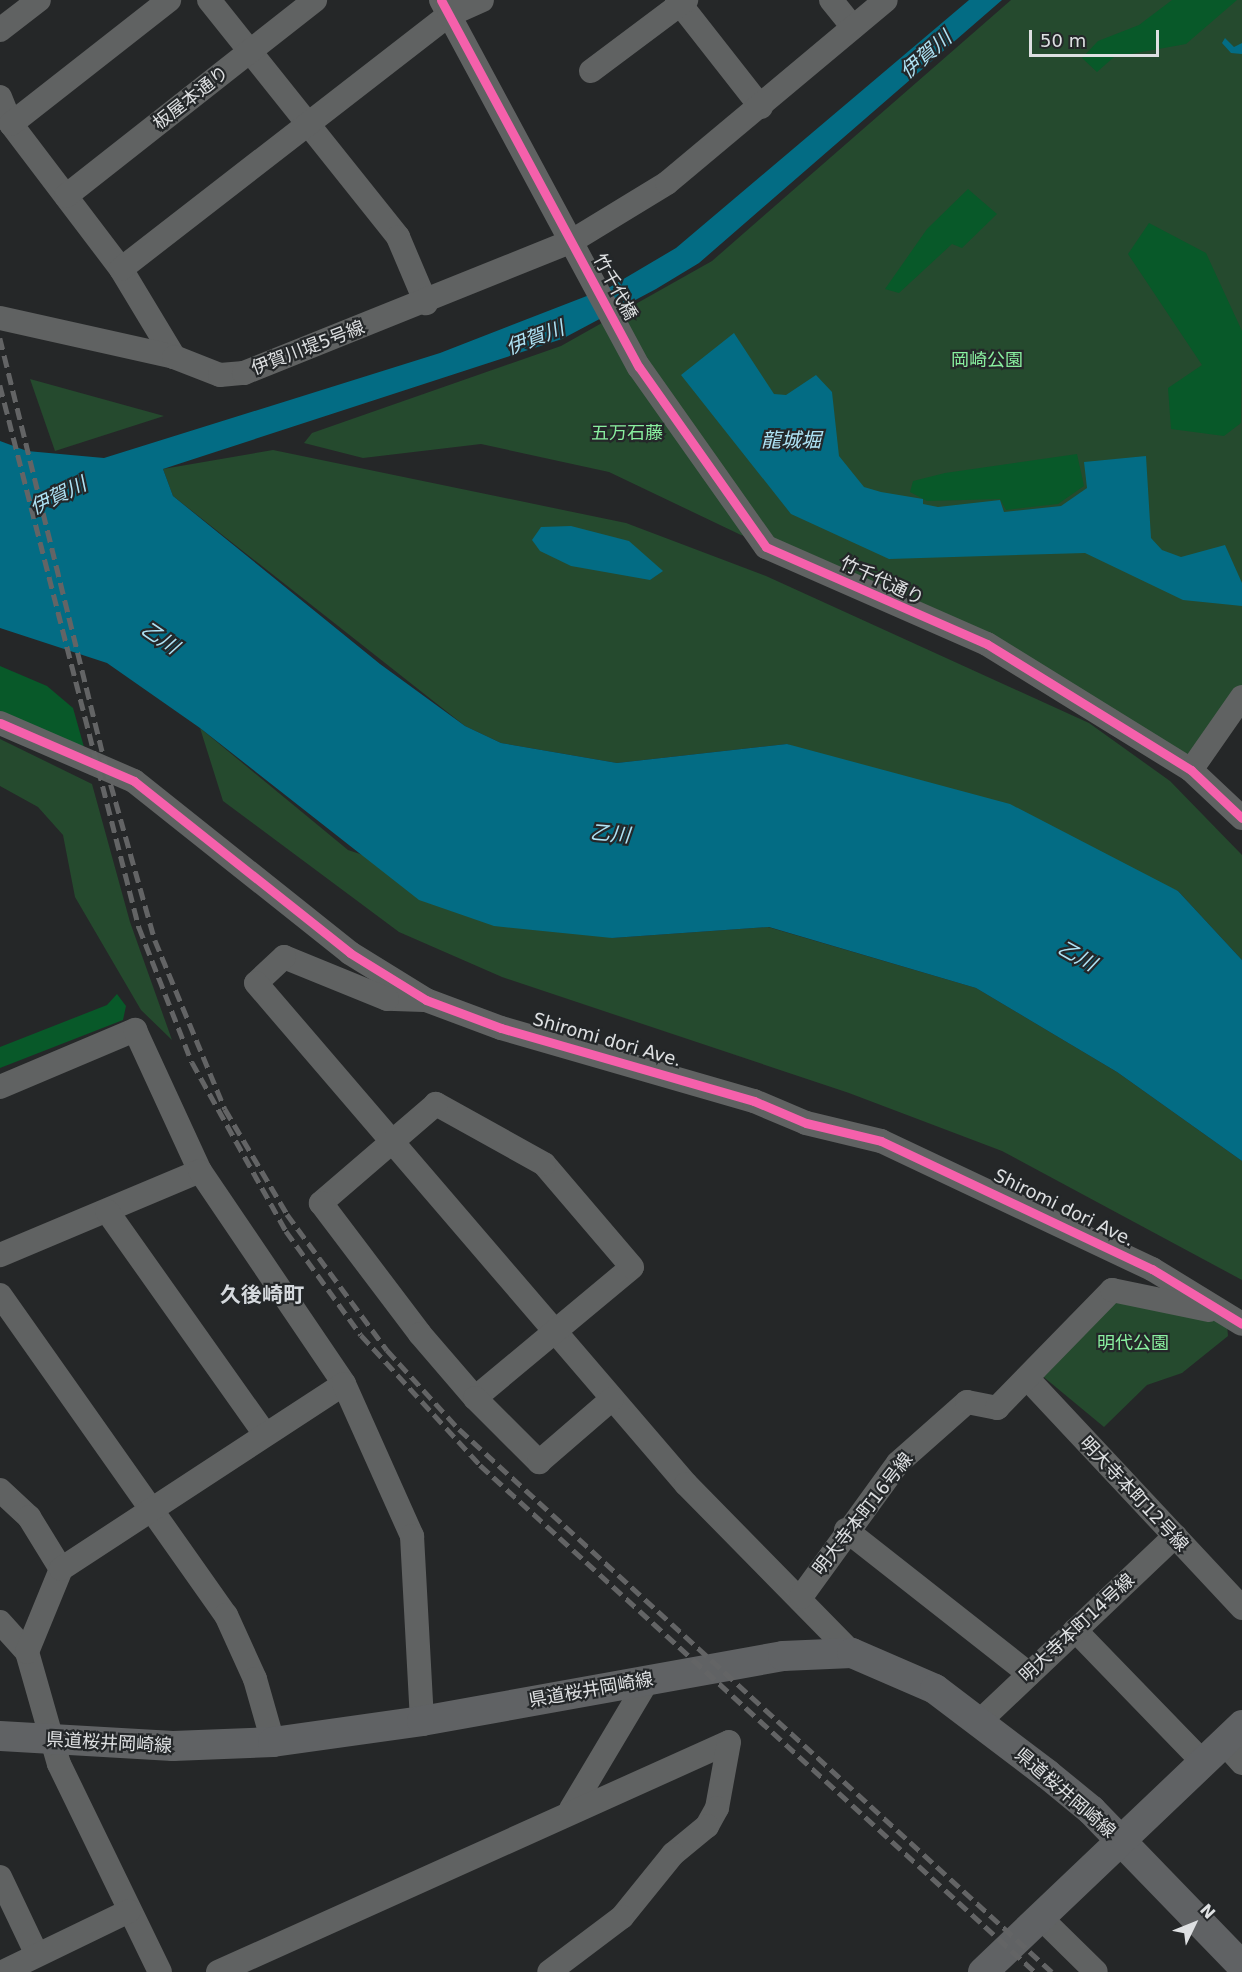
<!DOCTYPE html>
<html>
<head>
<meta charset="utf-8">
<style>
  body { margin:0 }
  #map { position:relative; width:1242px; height:1972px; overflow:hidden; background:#252728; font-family:"DejaVu Sans","Noto Sans JP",sans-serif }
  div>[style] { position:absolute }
  .green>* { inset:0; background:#254a2e }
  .forest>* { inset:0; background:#085929 }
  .water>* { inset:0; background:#036c84 }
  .minor>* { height:24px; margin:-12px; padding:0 12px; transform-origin:12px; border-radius:12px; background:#606262 }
  .major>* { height:30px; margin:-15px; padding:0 15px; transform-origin:15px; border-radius:15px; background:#606264 }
  .rail>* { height:4.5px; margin-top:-2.25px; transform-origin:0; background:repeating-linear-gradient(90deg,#636465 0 12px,transparent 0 18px) }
  .cycleway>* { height:9px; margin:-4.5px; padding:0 4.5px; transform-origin:4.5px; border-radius:4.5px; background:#f560ab }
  span { translate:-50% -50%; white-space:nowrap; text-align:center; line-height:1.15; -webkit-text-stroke:4.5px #242729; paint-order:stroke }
  .street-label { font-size:18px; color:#dee0e2 }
  .park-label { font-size:18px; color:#89ef9f }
  .water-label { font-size:20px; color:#afe3f5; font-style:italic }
  .quarter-label { font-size:21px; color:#d5d9dd; font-weight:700 }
  .north { position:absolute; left:1164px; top:1894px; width:60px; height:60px; -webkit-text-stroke:4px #242729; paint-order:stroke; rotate:47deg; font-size:16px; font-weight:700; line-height:24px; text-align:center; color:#dee0e2 }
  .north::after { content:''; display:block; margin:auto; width:21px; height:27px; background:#dee0e2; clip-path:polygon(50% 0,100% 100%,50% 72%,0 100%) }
  .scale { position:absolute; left:1029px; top:30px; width:130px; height:27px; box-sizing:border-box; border:3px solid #dee0e2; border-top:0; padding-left:8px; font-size:18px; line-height:21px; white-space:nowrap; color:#dee0e2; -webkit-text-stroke:4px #242729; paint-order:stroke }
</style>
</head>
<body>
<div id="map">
  <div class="green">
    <div style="clip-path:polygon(1011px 0,1242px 0,1242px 688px,1187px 755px,1007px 644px,771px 543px,741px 535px,609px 472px,481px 444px,363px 458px,304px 443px,312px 433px,561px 346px,712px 261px)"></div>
    <div style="clip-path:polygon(30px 379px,164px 416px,55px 451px)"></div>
    <div style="clip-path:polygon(273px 450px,626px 523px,766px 576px,1089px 723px,1170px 781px,1242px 855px,1242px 960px,1178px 891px,787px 744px,617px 763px,501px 743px,465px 726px,173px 496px,163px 469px)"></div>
    <div style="clip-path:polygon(200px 728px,348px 850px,612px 938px,768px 927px,976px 988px,1117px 1072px,1242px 1161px,1242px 1280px,1002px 1151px,849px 1093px,502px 977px,399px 932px,223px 801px)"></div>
    <div style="clip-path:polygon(0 739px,92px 784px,130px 922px,172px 1040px,141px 1010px,75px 897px,63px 835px,38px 807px,0 786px)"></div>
    <div style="clip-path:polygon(1121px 1294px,1227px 1324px,1228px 1336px,1182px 1373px,1147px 1385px,1104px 1427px,1040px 1374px)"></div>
  </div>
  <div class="forest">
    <div style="clip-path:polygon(1172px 0,1237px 0,1186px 44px,1114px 57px,1097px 72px,1082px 58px,1098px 41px,1139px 25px)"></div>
    <div style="clip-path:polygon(968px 189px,997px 214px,962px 248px,952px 244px,899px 293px,885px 289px,927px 229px)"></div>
    <div style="clip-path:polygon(1149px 223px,1206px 253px,1242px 331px,1241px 423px,1224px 436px,1171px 429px,1168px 388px,1202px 365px,1128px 254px)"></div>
    <div style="clip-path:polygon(1077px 454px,1084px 486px,1058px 504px,1006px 510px,1000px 499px,927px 501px,910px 492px,913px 481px,945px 473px)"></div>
    <div style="clip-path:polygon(0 666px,47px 686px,73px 708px,84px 747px,0 713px)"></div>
    <div style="clip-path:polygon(117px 994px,126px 1006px,123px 1020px,0 1068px,0 1047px,107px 1005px)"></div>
  </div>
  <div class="water">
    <div style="clip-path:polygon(969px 0,1002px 0,699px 263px,656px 289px,562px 339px,163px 469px,173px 496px,380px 664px,465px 726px,501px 743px,617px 763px,787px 744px,1010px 804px,1178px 891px,1242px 960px,1242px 1161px,1117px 1072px,976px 988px,769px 927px,612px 938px,494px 926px,419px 900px,200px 728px,107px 663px,0 628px,0 441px,27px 451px,104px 458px,440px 353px,610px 287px,676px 248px)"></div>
    <div style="clip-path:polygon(1225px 38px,1234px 47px,1242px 43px,1242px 54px,1231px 53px,1222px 43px)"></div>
    <div style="clip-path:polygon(734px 333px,774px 394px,786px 395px,816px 375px,832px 392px,839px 456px,864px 487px,881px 492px,923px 499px,923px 504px,938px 507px,1000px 500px,1004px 512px,1061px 506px,1087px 488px,1084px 462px,1146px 456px,1151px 538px,1162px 550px,1181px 557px,1225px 545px,1242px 583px,1242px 606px,1183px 600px,1085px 553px,889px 559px,791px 514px,681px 375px)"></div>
    <div style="clip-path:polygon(571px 526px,629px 541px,663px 571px,650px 580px,571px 566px,540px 551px,532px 540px,541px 527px)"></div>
  </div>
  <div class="minor">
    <div style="left:209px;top:0;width:303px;rotate:51.4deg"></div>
    <div style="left:398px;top:237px;width:72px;rotate:67deg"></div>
    <div style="left:441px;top:0;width:417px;rotate:61.7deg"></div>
    <div style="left:639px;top:367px;width:220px;rotate:54.8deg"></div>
    <div style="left:766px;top:547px;width:241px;rotate:23.7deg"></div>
    <div style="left:987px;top:644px;width:240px;rotate:31.7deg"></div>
    <div style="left:1191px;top:770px;width:70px;rotate:43.3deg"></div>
    <div style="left:677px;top:0;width:136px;rotate:51.9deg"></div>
    <div style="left:831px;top:0;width:35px;rotate:51deg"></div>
    <div style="left:0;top:30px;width:49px;rotate:-37.6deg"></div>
    <div style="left:591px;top:71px;width:119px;rotate:-36.8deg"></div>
    <div style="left:0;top:97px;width:29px;rotate:68deg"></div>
    <div style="left:11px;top:124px;width:182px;rotate:52.8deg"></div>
    <div style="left:121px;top:269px;width:103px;rotate:58.9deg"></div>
    <div style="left:11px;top:124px;width:201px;rotate:-38.1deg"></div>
    <div style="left:66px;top:196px;width:317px;rotate:-38.2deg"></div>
    <div style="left:121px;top:269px;width:415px;rotate:-37.8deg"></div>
    <div style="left:449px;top:15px;width:36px;rotate:-24deg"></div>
    <div style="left:0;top:318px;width:178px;rotate:12.6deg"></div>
    <div style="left:174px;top:357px;width:49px;rotate:21.4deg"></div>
    <div style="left:220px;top:375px;width:24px;rotate:-5deg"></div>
    <div style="left:244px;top:373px;width:354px;rotate:-21.9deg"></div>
    <div style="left:572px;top:241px;width:111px;rotate:-31.4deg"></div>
    <div style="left:667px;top:183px;width:285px;rotate:-39.9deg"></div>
    <div style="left:0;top:723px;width:146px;rotate:23.4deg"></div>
    <div style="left:134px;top:781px;width:276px;rotate:38.5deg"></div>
    <div style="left:350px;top:953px;width:89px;rotate:31.7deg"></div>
    <div style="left:426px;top:1000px;width:80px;rotate:20.5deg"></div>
    <div style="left:501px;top:1028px;width:263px;rotate:16.1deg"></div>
    <div style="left:754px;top:1101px;width:56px;rotate:22.9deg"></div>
    <div style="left:806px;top:1123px;width:77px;rotate:13.5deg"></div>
    <div style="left:881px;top:1141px;width:300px;rotate:25.3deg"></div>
    <div style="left:1152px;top:1269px;width:105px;rotate:31.4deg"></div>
    <div style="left:1191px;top:770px;width:89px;rotate:-55.1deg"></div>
    <div style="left:424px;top:1000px;width:37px;rotate:-178deg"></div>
    <div style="left:387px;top:999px;width:111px;rotate:-157.8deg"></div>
    <div style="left:284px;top:957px;width:38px;rotate:137deg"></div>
    <div style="left:256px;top:983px;width:660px;rotate:49.36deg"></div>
    <div style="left:686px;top:1484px;width:237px;rotate:45.5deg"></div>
    <div style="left:0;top:1087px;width:147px;rotate:-22.9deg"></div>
    <div style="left:135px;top:1030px;width:155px;rotate:65.3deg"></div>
    <div style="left:200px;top:1171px;width:217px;rotate:157.2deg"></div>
    <div style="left:200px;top:1171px;width:257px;rotate:55.9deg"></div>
    <div style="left:107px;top:1211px;width:273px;rotate:54.7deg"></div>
    <div style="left:0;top:1295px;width:392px;rotate:54.8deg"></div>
    <div style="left:226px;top:1615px;width:70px;rotate:65.6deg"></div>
    <div style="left:255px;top:1679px;width:66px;rotate:74.1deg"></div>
    <div style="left:1027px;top:1378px;width:315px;rotate:46.9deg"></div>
    <div style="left:475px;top:1398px;width:204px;rotate:-39.8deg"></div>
    <div style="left:632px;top:1267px;width:135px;rotate:-130.5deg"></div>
    <div style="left:544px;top:1164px;width:124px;rotate:-150.9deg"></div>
    <div style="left:436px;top:1104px;width:152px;rotate:139.3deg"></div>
    <div style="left:321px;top:1203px;width:164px;rotate:52.9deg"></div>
    <div style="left:420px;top:1334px;width:84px;rotate:49.3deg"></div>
    <div style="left:475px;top:1398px;width:91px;rotate:45deg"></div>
    <div style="left:539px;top:1462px;width:96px;rotate:-40.8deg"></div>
    <div style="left:0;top:1490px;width:40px;rotate:43deg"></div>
    <div style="left:29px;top:1517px;width:61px;rotate:58.4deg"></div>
    <div style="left:846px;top:1530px;width:233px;rotate:38.2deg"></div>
    <div style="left:801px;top:1597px;width:165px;rotate:-54.1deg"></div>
    <div style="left:898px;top:1463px;width:92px;rotate:-41.5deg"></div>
    <div style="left:967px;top:1402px;width:31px;rotate:11deg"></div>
    <div style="left:997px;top:1408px;width:165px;rotate:-45.7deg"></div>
    <div style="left:1112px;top:1290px;width:99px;rotate:11.7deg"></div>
    <div style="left:0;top:1622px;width:40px;rotate:48deg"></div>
    <div style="left:27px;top:1652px;width:116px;rotate:74.1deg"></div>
    <div style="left:59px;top:1764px;width:231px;rotate:64.1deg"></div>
    <div style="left:1075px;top:1630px;width:184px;rotate:45.9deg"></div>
    <div style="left:27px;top:1652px;width:90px;rotate:-67.7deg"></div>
    <div style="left:61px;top:1569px;width:338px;rotate:-33.2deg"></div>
    <div style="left:344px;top:1384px;width:167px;rotate:65.9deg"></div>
    <div style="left:412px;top:1536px;width:185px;rotate:86.9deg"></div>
    <div style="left:980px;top:1721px;width:269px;rotate:-43.5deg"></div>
    <div style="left:1224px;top:1743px;width:27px;rotate:48deg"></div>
    <div style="left:571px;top:1809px;width:150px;rotate:-59.2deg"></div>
    <div style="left:0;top:1877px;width:86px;rotate:64.6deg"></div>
    <div style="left:1040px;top:1917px;width:78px;rotate:44.5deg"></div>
    <div style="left:3px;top:1972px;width:140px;rotate:-25.8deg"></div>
    <div style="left:218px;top:1972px;width:560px;rotate:-24.23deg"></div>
    <div style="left:729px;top:1742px;width:67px;rotate:100.3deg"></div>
    <div style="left:717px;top:1808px;width:21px;rotate:119deg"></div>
    <div style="left:707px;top:1826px;width:44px;rotate:140.5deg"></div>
    <div style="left:673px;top:1854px;width:81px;rotate:129deg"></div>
    <div style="left:622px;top:1917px;width:91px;rotate:143deg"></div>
  </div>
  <div class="major">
    <div style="left:0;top:1736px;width:173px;rotate:3.3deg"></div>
    <div style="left:173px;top:1746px;width:100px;rotate:-2.3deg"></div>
    <div style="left:273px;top:1742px;width:150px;rotate:-8deg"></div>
    <div style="left:422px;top:1721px;width:367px;rotate:-10.2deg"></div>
    <div style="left:783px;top:1656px;width:69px;rotate:-2.5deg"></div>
    <div style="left:852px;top:1653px;width:90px;rotate:23.4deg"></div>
    <div style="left:935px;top:1689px;width:141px;rotate:37.2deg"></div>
    <div style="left:1047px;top:1774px;width:57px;rotate:39.3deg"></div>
    <div style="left:1091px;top:1810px;width:217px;rotate:45.9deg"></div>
    <div style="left:983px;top:1972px;width:358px;rotate:-43.6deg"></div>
  </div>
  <div class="rail">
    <div style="left:0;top:338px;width:442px;rotate:76.1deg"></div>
    <div style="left:106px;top:767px;width:180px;rotate:74.2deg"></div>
    <div style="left:155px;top:940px;width:183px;rotate:67.5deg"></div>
    <div style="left:225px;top:1109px;width:122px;rotate:59.4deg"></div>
    <div style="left:287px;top:1214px;width:169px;rotate:53.7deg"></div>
    <div style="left:387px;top:1350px;width:107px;rotate:47.7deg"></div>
    <div style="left:459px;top:1429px;width:804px;rotate:42.48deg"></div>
    <div style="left:0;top:385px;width:560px;rotate:75.62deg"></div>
    <div style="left:139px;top:927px;width:145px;rotate:68.6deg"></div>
    <div style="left:192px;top:1062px;width:193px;rotate:60.9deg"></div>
    <div style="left:286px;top:1231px;width:128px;rotate:54.2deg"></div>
    <div style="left:361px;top:1335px;width:176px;rotate:47.5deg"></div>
    <div style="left:480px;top:1465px;width:752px;rotate:42.41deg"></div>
  </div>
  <div class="cycleway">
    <div style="left:441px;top:0;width:417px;rotate:61.7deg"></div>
    <div style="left:639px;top:367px;width:220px;rotate:54.8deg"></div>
    <div style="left:766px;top:547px;width:241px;rotate:23.7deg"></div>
    <div style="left:987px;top:644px;width:240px;rotate:31.7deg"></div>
    <div style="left:1191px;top:770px;width:70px;rotate:43.3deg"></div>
    <div style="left:0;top:723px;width:146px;rotate:23.4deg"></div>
    <div style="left:134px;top:781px;width:276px;rotate:38.5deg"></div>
    <div style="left:350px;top:953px;width:89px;rotate:31.7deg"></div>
    <div style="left:426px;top:1000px;width:80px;rotate:20.5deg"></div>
    <div style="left:501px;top:1028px;width:263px;rotate:16.1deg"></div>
    <div style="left:754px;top:1101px;width:56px;rotate:22.9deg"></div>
    <div style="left:806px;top:1123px;width:77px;rotate:13.5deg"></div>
    <div style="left:881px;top:1141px;width:300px;rotate:25.3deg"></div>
    <div style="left:1152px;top:1269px;width:105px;rotate:31.4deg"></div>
  </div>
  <div class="street-label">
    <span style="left:191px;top:98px;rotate:-38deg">板屋本通り</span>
    <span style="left:615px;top:287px;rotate:62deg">竹千代橋</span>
    <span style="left:308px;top:348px;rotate:-21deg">伊賀川堤5号線</span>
    <span style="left:882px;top:581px;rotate:25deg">竹千代通り</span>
    <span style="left:607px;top:1040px;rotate:16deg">Shiromi dori Ave.</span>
    <span style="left:1064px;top:1208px;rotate:26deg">Shiromi dori Ave.</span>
    <span style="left:1134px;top:1494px;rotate:47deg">明大寺本町12号線</span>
    <span style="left:863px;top:1514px;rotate:-52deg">明大寺本町16号線</span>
    <span style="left:1077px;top:1628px;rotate:-43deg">明大寺本町14号線</span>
    <span style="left:591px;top:1690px;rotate:-10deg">県道桜井岡崎線</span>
    <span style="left:109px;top:1743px;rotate:3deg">県道桜井岡崎線</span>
    <span style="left:1065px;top:1793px;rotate:41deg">県道桜井岡崎線</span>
  </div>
  <div class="park-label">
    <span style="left:987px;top:360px">岡崎公園</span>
    <span style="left:627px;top:433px">五万石藤</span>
    <span style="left:1133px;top:1343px">明代公園</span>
  </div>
  <div class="water-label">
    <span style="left:926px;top:55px;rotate:-41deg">伊賀川</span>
    <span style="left:535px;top:338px;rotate:-21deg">伊賀川</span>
    <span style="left:791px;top:440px">龍城堀</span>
    <span style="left:58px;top:496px;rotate:-26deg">伊賀川</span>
    <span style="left:160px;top:638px;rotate:34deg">乙川</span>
    <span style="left:610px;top:834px;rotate:5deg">乙川</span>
    <span style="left:1077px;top:956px;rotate:29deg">乙川</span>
  </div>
  <div class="quarter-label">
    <span style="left:262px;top:1295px">久後崎町</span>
  </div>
  <div class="north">N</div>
  <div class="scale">50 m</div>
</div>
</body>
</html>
